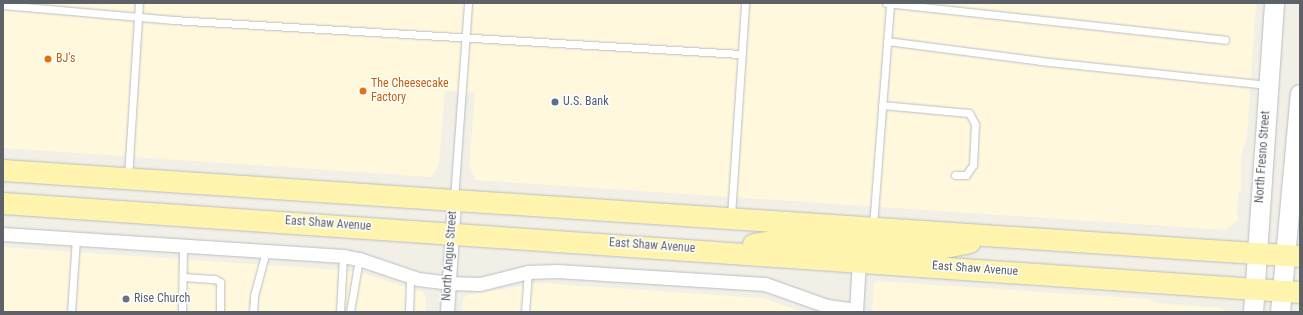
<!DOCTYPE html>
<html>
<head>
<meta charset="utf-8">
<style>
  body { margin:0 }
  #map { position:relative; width:1303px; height:315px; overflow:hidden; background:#f1efe6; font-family:"Roboto Condensed",sans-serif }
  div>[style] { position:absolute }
  .commercial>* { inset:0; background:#fff8dd }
  .roads { filter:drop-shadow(0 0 1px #babec3) drop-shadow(0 0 1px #babec3) }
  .lane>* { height:7px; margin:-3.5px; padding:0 3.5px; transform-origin:3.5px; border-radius:3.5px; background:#fff }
  .street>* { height:13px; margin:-6.5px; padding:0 6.5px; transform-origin:6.5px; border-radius:6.5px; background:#fff }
  .secondary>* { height:19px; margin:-9.5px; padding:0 9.5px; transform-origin:9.5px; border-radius:9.5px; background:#fff }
  .primary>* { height:21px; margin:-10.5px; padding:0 10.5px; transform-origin:10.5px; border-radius:10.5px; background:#fff4ad }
  .dots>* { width:11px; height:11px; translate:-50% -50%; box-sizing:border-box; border:2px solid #fff; border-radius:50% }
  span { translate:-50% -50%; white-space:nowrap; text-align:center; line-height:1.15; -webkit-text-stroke:3px #fff; paint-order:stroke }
  .food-label { font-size:12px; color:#c56008 }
  .left { translate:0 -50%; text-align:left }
  .service-label { font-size:12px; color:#4e5e75 }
  .street-label { font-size:12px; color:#5d6268 }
  .worship-label { font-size:12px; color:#5b616d }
  .frame { position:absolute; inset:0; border:4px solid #5d6268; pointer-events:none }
</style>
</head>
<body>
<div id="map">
  <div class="commercial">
    <div style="clip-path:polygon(3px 3px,1256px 3px,1247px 138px,1241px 156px,1241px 191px,1238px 193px,1237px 213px,1239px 219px,1226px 230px,476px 180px,469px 166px,475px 93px,445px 91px,439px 164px,431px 177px,3px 148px)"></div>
    <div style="clip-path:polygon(3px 247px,356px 271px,423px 292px,426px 297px,425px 312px,3px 312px)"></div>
    <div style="clip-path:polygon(879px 281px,1149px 299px,1155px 303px,1222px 308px,1226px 312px,872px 312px,874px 283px)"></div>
    <div style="clip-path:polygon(541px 283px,762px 298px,804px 312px,462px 312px,463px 299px,467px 295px)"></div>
  </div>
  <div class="roads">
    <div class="lane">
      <div style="left:886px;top:3px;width:341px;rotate:6.2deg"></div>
      <div style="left:3px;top:5px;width:171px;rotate:5deg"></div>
      <div style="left:173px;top:20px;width:569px;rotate:3.43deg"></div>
      <div style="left:887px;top:41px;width:154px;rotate:7.4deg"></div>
      <div style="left:1040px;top:61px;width:229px;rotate:6deg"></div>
      <div style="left:882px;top:105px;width:87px;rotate:5.3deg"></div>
      <div style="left:969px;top:113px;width:13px;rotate:61deg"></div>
      <div style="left:975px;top:124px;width:41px;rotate:92.8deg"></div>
      <div style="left:973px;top:165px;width:12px;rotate:125deg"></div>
      <div style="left:966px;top:175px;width:11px;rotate:180deg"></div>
      <div style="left:128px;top:177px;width:174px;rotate:-86.4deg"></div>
      <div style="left:454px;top:199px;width:196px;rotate:-85.9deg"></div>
      <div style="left:731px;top:216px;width:213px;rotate:-86.2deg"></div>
      <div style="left:873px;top:226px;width:224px;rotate:-85.6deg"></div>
      <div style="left:184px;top:277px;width:31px;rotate:4deg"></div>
      <div style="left:215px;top:279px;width:6px;rotate:31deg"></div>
      <div style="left:220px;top:282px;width:30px;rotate:90deg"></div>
      <div style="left:71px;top:312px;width:74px;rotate:-86.1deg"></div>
      <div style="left:182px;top:312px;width:66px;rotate:-89.1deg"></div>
      <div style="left:253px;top:312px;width:16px;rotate:-86deg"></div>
      <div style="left:254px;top:296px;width:47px;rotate:-75.1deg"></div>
      <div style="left:340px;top:312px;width:56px;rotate:-86.9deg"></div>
      <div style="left:350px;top:312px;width:54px;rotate:-80.4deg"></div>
      <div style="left:409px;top:312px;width:36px;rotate:-88deg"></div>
      <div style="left:525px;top:312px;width:40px;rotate:-85.7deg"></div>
    </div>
    <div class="street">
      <div style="left:3px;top:234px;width:341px;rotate:3.7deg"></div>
      <div style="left:343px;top:256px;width:16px;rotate:11deg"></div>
      <div style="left:359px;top:259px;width:62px;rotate:18.7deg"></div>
      <div style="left:418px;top:279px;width:31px;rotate:7deg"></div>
      <div style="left:449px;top:283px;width:31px;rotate:2deg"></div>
      <div style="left:480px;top:284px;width:49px;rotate:-14deg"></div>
      <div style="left:528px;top:272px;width:29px;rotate:-2deg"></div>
      <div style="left:557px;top:271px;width:208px;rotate:3.6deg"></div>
      <div style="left:765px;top:284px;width:66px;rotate:19.5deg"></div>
      <div style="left:827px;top:306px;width:29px;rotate:8deg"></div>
      <div style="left:447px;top:312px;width:111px;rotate:-86.4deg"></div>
      <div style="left:856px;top:312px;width:52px;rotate:-86.7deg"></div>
    </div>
    <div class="secondary">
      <div style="left:1253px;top:312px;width:310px;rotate:-86.1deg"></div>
      <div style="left:1280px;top:312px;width:219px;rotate:-84.8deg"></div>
    </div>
    <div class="primary">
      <div style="left:3px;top:170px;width:1300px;rotate:3.79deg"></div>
      <div style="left:3px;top:203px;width:1300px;rotate:3.93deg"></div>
      <div style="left:753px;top:244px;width:32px;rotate:-9deg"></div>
      <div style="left:785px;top:239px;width:64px;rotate:3.6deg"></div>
      <div style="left:849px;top:243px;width:17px;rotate:-17deg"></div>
      <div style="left:865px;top:238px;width:12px;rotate:-48deg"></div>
      <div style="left:859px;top:260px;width:15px;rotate:-58deg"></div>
      <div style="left:867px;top:247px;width:7px;rotate:-16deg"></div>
      <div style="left:874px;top:245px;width:65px;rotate:2.6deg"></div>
      <div style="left:939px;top:248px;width:31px;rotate:-11deg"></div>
    </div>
  </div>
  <div class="dots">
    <div style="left:48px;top:59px;background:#e8710a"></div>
    <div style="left:363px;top:91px;background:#e8710a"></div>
    <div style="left:555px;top:102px;background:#5c6f8a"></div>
    <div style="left:126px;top:299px;background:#6b7280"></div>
  </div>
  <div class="food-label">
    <span class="left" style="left:56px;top:59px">BJ's</span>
    <span class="left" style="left:371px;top:91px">The Cheesecake<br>Factory</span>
  </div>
  <div class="service-label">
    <span class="left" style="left:563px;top:102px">U.S. Bank</span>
  </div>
  <div class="street-label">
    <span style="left:1263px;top:157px;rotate:-86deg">North Fresno Street</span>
    <span style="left:328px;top:224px;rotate:4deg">East Shaw Avenue</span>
    <span style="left:652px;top:246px;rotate:4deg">East Shaw Avenue</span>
    <span style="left:450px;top:256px;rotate:-86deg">North Angus Street</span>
    <span style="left:975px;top:269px;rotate:4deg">East Shaw Avenue</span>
  </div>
  <div class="worship-label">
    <span class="left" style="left:134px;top:299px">Rise Church</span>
  </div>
  <div class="frame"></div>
</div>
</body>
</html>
